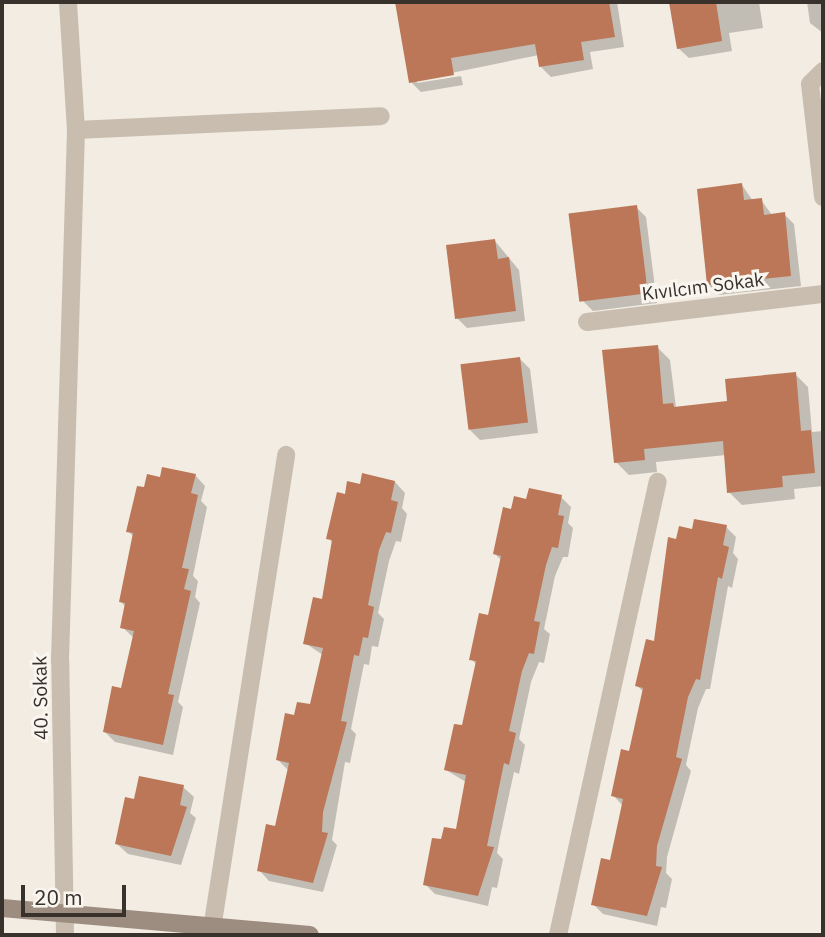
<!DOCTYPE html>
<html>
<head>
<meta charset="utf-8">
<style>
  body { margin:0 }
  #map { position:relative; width:825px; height:937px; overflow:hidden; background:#f2ece2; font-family:"IBM Plex Sans",sans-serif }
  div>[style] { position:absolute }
  .shadow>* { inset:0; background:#0003 }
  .building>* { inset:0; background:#bb7757; transform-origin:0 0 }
  .street>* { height:18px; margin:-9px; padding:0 9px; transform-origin:9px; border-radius:9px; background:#c9bdaf }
  .secondary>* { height:18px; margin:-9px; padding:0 9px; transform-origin:9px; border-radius:9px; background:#9d8d80 }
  span { translate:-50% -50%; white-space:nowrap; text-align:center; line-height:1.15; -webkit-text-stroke:6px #f9f5ef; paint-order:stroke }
  .street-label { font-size:19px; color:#39312c }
  .frame { position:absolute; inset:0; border:4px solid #39312c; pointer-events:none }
  .scale { position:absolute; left:21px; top:885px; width:105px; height:32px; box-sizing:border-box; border:4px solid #39312c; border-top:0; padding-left:9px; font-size:21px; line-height:24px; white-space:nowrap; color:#39312c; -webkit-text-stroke:5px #f9f5ef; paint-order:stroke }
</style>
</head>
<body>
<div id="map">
  <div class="shadow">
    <div style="clip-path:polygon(399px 2px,617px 2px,624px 47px,590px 52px,593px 69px,551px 77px,540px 66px,539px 55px,417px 80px,417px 83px,461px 76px,463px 85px,421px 92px,411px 82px)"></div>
    <div style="clip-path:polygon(671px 2px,759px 2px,763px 28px,729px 33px,732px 51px,689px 58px,678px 48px)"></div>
    <div style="clip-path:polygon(807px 2px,823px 2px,823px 33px,810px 23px)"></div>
    <div style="clip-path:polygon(742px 185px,753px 201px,761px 200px,772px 215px,784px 214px,794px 224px,801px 286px,719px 295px,709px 285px)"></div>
    <div style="clip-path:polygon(636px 207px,646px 217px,657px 303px,593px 311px,583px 301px)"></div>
    <div style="clip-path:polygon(495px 241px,519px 270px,525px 321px,467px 328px,457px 318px)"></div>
    <div style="clip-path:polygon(657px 347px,670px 360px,676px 408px,729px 402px,795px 374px,808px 387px,812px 432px,823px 431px,823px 486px,794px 489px,795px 499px,742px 505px,729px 492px,726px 455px,656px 462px,657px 472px,629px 475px,616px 462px)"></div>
    <div style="clip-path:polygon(520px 359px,530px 369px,538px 433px,480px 440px,470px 430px)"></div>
    <div style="clip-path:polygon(195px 475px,205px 486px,201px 501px,207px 507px,193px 576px,198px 581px,195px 597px,200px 603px,178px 702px,183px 707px,173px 755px,115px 742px,105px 732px,122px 690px,134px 638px,122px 627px,126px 607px,121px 602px,134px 537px,128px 531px,146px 489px,161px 479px)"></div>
    <div style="clip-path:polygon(395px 482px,405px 493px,402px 508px,407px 514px,401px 542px,396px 541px,389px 561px,378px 613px,384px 619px,378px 647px,372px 646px,369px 665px,364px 664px,351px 729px,356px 734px,350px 763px,345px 762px,332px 840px,337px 845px,323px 892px,269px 881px,259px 870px,276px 828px,288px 770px,278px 760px,295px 717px,311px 706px,323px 655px,305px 643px,323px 601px,333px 543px,328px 538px,346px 496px,361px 486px)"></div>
    <div style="clip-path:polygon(561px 497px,571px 507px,568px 523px,573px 528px,568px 557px,563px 557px,555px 576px,544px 629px,550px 634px,544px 663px,539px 662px,531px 682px,519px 739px,525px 745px,519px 774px,514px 772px,500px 837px,497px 853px,503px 859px,497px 888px,492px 887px,488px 906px,435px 894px,425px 884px,442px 842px,458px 831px,466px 782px,446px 770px,463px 727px,477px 665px,471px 659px,489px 617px,501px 560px,495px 554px,512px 511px,528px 501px)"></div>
    <div style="clip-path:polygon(726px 527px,736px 537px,733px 553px,738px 559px,732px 588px,728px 586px,710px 689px,706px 689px,698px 708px,686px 765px,691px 771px,667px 857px,666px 873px,672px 879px,666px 908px,661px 907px,657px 926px,603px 914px,593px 904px,611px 862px,623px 806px,613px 795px,631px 753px,644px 692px,637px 686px,656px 643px,677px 541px,693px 531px)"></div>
    <div style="clip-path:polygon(183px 787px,194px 797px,190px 813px,196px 818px,181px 865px,128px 854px,117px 844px,135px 801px)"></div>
  </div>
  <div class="building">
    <div style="clip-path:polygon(395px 2px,609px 2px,615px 37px,581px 42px,584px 60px,539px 67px,535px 44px,451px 58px,454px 75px,409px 83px)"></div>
    <div style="clip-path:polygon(669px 2px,716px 2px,722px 41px,677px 49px)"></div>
    <div style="clip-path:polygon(742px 183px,744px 200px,762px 198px,764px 215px,785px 212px,791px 276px,707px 285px,697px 189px)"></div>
    <div style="left:637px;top:205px;width:89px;height:69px;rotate:83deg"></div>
    <div style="clip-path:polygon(495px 239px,498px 259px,509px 257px,516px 311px,455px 319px,446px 245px)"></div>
    <div style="clip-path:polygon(658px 345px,663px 404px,673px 403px,674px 407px,727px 401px,725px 379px,796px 372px,801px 431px,811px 430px,815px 473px,782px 476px,783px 487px,727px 493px,723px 441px,644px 449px,645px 460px,614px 463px,602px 350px)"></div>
    <div style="left:520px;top:357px;width:66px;height:60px;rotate:83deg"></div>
    <div style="clip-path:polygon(162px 467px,196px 474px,191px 493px,198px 495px,182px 568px,189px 569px,184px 589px,191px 591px,168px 694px,174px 695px,163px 745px,103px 732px,112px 686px,121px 688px,134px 631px,120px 628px,125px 603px,119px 602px,133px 533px,126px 532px,137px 486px,144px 487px,147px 474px,160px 477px)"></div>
    <div style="clip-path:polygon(362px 473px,395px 481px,391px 500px,398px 502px,391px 533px,386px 532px,379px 550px,368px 605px,374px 607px,368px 638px,363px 637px,359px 656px,354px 655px,341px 721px,347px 722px,323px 812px,322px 832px,328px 833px,313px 883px,257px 871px,266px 824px,275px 826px,289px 763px,276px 760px,285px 713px,294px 715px,297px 702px,310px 704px,323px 648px,303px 644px,313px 597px,322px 599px,332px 540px,326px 539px,337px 492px,345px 494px,347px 481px,360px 484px)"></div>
    <div style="clip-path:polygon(529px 488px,562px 495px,558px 515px,564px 516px,558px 548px,552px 547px,546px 565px,534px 621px,540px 622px,534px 654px,529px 653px,522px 671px,509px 731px,516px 733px,509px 765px,504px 763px,487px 846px,494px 847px,478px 896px,423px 885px,432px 838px,441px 839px,444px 827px,456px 829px,466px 775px,444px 770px,454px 724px,462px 725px,476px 661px,469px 660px,479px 613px,488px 615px,501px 556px,493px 554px,503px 507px,511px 509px,514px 496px,526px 499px)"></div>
    <div style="clip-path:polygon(694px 519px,727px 525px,723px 545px,729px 547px,722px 579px,718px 577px,700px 680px,696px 679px,688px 697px,676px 757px,682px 759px,657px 846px,656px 866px,662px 867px,647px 916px,591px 905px,601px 858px,610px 860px,623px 799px,611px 796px,621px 749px,629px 751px,643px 688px,635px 686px,646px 639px,654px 641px,668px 537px,676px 539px,679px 526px,692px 529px)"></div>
    <div style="clip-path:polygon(139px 776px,184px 785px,180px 805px,187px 807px,171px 856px,115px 844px,125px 797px,134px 799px)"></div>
  </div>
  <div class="street">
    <div style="left:823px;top:71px;width:18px;rotate:135deg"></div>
    <div style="left:810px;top:84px;width:114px;rotate:83.4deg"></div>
    <div style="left:76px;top:130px;width:305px;rotate:-2.6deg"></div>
    <div style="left:587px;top:322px;width:238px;rotate:-6.8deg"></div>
    <div style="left:65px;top:935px;width:275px;rotate:-91deg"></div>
    <div style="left:60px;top:660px;width:530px;rotate:-88.27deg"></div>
    <div style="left:76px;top:130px;width:128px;rotate:-93.6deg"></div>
    <div style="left:211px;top:935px;width:486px;rotate:-81.1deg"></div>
    <div style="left:558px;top:935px;width:464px;rotate:-77.6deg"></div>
  </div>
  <div class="secondary">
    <div style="left:2px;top:908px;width:309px;rotate:5deg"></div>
  </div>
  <div class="street-label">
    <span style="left:703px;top:287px;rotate:-7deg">Kıvılcım Sokak</span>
    <span style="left:41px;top:698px;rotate:-91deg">40. Sokak</span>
  </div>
  <div class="frame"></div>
  <div class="scale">20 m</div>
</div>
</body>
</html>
